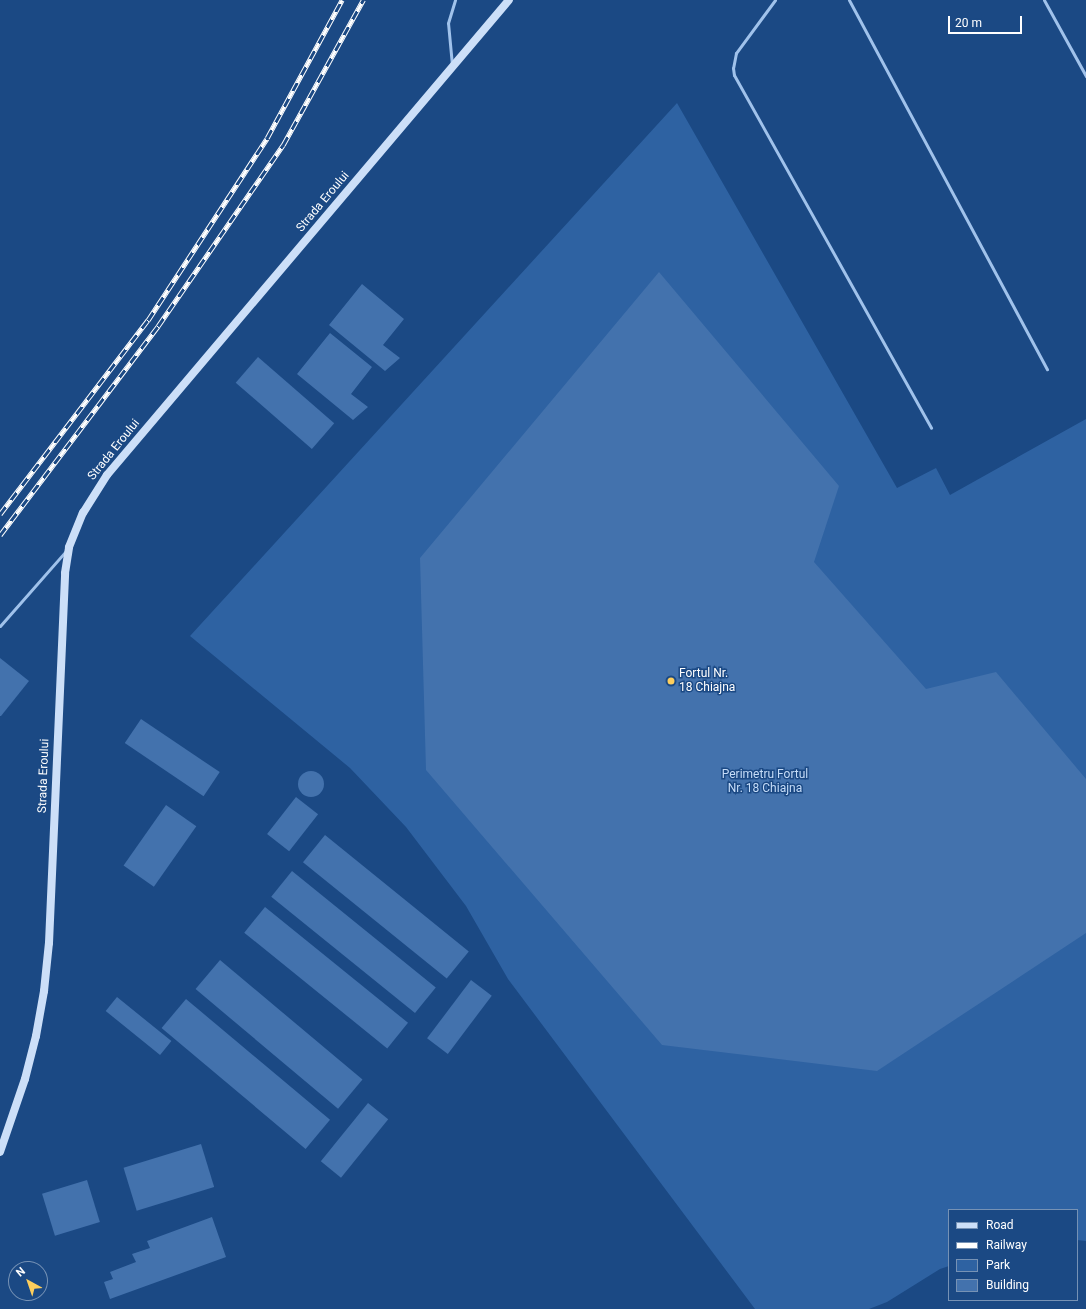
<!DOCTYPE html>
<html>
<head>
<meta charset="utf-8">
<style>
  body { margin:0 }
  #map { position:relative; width:1086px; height:1309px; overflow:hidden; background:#1b4984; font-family:Roboto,sans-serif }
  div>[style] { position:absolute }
  .green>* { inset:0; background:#2e62a2 }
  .building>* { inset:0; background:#4372ad; transform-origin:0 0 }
  .round { border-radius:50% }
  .service>* { height:3px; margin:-1.5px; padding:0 1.5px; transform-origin:1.5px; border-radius:1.5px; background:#a0c2eb }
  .secondary>* { height:8px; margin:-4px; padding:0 4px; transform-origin:4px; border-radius:4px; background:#ccdff8 }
  .rail>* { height:4.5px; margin-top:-2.25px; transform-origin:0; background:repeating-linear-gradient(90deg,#1b4984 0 9px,#fff 0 18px); box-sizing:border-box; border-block:1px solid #fff }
  .dots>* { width:11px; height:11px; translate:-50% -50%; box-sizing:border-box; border:2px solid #1b4984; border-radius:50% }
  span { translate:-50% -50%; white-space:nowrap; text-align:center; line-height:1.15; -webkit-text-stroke:3px #1b4984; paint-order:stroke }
  .street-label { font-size:12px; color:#fff }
  .poi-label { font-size:12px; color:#fff }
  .left { translate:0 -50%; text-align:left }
  .park-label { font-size:12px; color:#c5dcf8 }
  .legend { position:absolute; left:948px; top:1209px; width:130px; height:92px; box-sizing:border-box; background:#1b4984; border:1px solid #7692b5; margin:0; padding:5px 7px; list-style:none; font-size:12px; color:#fff }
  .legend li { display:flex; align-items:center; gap:8px; height:20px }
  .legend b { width:20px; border:1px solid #7692b5 }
  .north { position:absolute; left:8px; top:1261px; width:40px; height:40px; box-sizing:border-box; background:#1b4984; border:1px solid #7692b5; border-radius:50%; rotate:320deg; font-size:11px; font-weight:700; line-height:16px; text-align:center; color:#fff }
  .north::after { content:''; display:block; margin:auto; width:14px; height:18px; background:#fdce5d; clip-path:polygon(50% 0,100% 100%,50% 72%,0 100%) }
  .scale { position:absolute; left:948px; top:16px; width:74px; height:18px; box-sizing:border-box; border:2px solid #fff; border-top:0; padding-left:5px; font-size:12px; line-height:14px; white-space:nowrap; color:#fff; -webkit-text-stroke:3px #1b4984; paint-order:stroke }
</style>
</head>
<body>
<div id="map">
  <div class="green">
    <div style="clip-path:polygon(677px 103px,897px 488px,936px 468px,950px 495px,1086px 419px,1086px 1241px,1077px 1240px,1077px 1210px,949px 1210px,949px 1266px,940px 1269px,887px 1302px,869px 1309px,755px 1309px,508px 979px,466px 906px,406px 827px,350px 768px,190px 636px)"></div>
  </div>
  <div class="building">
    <div style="clip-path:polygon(659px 272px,839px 486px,814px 562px,926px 689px,996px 672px,1086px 779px,1086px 933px,877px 1071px,662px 1045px,426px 770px,420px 558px)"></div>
    <div style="clip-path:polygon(362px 284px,404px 319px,383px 345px,400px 358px,385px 371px,329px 325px)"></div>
    <div style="clip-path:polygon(330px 333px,372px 367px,351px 394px,368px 407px,353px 420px,297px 374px)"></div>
    <div style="left:258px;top:357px;width:101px;height:34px;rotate:41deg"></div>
    <div style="clip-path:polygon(0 658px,29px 681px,1px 716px,0 716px)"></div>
    <div style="left:141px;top:719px;width:95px;height:29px;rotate:34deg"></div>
    <div class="round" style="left:298px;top:771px;width:26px;height:26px"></div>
    <div style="left:296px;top:797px;width:28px;height:47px;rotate:38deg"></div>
    <div style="left:166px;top:805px;width:37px;height:74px;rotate:35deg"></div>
    <div style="left:325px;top:835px;width:185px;height:35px;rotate:39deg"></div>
    <div style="left:292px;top:871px;width:185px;height:33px;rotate:39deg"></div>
    <div style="left:265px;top:907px;width:184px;height:33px;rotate:39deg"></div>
    <div style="left:220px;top:960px;width:186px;height:38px;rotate:40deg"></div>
    <div style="left:471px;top:980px;width:26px;height:73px;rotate:37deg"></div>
    <div style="left:117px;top:997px;width:70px;height:18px;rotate:39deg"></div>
    <div style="left:186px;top:999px;width:188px;height:38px;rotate:40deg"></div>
    <div style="left:368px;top:1103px;width:26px;height:75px;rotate:39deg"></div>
    <div style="left:201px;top:1144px;width:45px;height:81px;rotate:73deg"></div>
    <div style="left:87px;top:1180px;width:44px;height:47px;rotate:73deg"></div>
    <div style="clip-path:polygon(212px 1217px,226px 1257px,110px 1299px,104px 1282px,113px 1279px,110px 1272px,136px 1262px,132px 1254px,150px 1248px,147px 1241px)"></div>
  </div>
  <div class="service">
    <div style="left:775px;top:0;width:66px;rotate:126.3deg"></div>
    <div style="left:736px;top:53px;width:15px;rotate:101deg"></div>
    <div style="left:733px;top:68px;width:7px;rotate:82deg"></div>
    <div style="left:734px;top:75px;width:404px;rotate:60.8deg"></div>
    <div style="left:849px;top:0;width:419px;rotate:61.8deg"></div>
    <div style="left:1044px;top:0;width:87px;rotate:61.1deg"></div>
    <div style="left:452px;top:65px;width:42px;rotate:-95.4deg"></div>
    <div style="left:448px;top:23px;width:24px;rotate:-73deg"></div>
    <div style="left:0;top:626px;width:100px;rotate:-48.7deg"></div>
  </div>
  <div class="secondary">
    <div style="left:0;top:1152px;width:77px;rotate:-71.1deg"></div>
    <div style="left:25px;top:1079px;width:44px;rotate:-75.7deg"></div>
    <div style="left:36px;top:1036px;width:46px;rotate:-79.9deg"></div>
    <div style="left:44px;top:991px;width:48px;rotate:-84.1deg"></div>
    <div style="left:49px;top:943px;width:370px;rotate:-87.5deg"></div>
    <div style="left:65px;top:573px;width:26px;rotate:-81deg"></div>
    <div style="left:69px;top:547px;width:37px;rotate:-68deg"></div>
    <div style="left:83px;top:513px;width:45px;rotate:-57.7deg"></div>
    <div style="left:107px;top:475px;width:622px;rotate:-49.76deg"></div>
  </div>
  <div class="rail">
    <div style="left:0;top:514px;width:244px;rotate:-52.7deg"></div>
    <div style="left:148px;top:320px;width:217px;rotate:-56.8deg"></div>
    <div style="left:267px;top:138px;width:157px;rotate:-61.5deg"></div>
    <div style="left:0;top:535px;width:262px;rotate:-52.9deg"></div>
    <div style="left:158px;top:326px;width:220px;rotate:-55.4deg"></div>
    <div style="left:283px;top:145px;width:166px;rotate:-61.1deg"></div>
  </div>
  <div class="dots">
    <div style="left:671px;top:681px;background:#fdce5d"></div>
  </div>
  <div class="street-label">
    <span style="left:323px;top:202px;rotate:-50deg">Strada Eroului</span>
    <span style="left:114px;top:450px;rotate:-51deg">Strada Eroului</span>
    <span style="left:44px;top:776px;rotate:-88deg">Strada Eroului</span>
  </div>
  <div class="poi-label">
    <span class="left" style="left:679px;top:681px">Fortul Nr.<br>18 Chiajna</span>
  </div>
  <div class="park-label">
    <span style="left:765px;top:782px">Perimetru Fortul<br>Nr. 18 Chiajna</span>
  </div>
  <ul class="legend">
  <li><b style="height:5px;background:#ccdff8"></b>Road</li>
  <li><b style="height:5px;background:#fff"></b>Railway</li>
  <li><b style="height:11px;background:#2e62a2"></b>Park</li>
  <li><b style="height:11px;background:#4372ad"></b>Building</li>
  </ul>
  <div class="north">N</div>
  <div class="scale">20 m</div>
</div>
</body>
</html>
